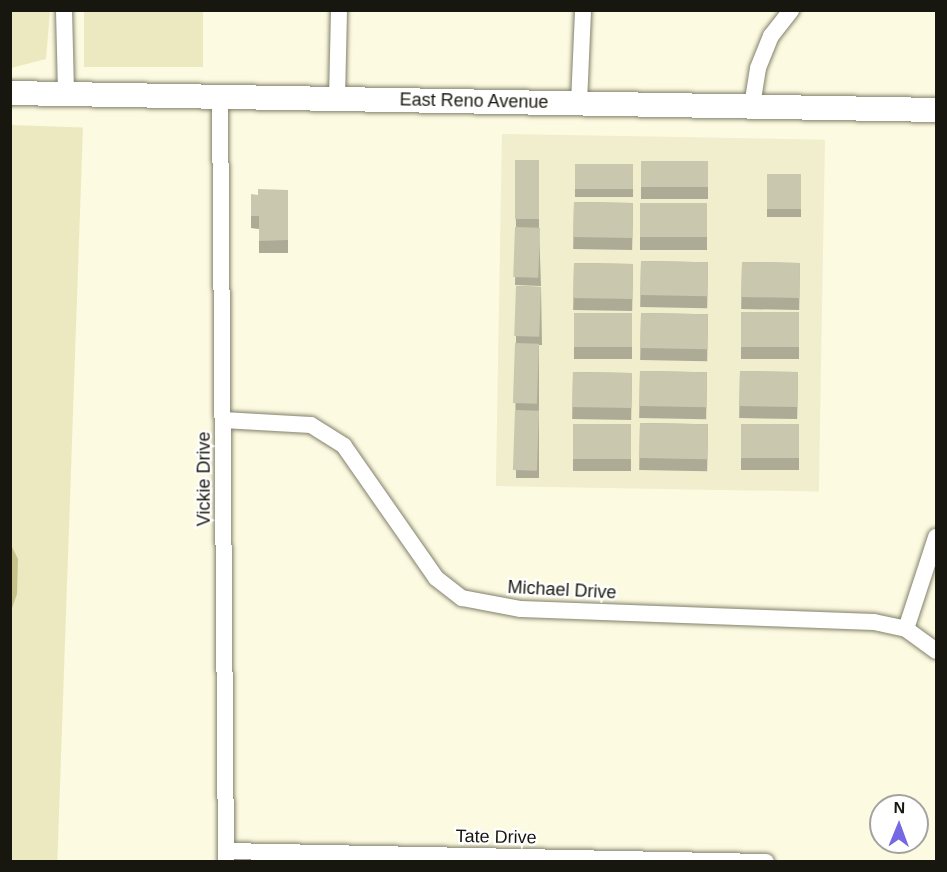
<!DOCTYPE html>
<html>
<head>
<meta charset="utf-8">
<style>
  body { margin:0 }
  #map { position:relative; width:947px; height:872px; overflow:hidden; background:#fcfae1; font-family:Helvetica,sans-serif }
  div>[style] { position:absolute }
  .built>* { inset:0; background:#f0eecd; transform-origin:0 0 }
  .green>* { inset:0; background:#ece9c0; transform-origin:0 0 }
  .forest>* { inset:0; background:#c7c28b }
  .roads { filter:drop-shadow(0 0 2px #82806a) drop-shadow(0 0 2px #82806a) }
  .street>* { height:16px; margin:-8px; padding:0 8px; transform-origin:8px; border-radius:8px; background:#fff }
  .secondary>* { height:24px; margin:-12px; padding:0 12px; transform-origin:12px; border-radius:12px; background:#fff }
  .wall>* { inset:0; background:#adab96; transform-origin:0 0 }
  .building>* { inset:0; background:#c9c7ae; transform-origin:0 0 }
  span { translate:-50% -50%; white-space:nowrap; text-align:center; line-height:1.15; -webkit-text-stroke:4.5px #fff; paint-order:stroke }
  .street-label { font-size:18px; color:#18170f }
  .frame { position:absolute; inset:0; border:12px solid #18170f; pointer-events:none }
  .north { position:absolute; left:869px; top:794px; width:60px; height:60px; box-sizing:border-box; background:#fff; border:2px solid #a3a29f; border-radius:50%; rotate:1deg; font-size:16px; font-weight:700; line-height:24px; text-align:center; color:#18170f }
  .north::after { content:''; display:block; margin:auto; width:21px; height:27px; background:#7468e3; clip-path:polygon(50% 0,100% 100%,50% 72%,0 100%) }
</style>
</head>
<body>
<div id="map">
  <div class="built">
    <div style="left:502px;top:134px;width:323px;height:352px;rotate:1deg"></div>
  </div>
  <div class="green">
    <div style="clip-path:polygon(10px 11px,50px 11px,46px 59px,11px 68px)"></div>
    <div style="left:84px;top:11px;width:119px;height:56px"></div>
    <div style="left:11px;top:125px;width:72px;height:737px;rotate:2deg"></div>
  </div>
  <div class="forest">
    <div style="clip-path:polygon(11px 545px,18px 559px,17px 594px,11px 611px)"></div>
  </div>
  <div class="roads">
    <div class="street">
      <div style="left:64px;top:10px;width:84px;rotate:88.6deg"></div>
      <div style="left:220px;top:97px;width:765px;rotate:89.55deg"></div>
      <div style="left:337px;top:99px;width:89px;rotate:-88.7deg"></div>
      <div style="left:579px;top:103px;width:93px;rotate:-87.5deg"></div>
      <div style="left:752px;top:106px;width:38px;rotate:-81deg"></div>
      <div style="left:758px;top:68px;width:35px;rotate:-68deg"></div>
      <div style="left:771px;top:36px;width:33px;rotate:-52deg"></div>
      <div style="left:223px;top:420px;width:88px;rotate:3.3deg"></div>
      <div style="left:311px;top:425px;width:39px;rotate:32deg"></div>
      <div style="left:344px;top:446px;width:161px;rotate:55.1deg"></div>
      <div style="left:436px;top:578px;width:33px;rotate:38deg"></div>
      <div style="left:462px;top:598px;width:60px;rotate:10.6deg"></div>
      <div style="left:521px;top:609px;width:353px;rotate:2.1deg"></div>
      <div style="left:874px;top:622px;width:33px;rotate:12deg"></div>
      <div style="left:906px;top:629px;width:37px;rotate:36deg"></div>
      <div style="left:906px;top:629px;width:97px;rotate:-71.9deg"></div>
      <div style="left:226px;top:851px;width:540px;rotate:1.17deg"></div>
    </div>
    <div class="secondary">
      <div style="left:10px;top:93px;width:926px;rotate:1.05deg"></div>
    </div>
  </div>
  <div class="wall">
    <div style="clip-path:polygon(515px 160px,539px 160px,539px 227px,541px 286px,515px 285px,516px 227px)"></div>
    <div style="left:641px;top:161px;width:67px;height:38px"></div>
    <div style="left:575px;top:164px;width:58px;height:33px"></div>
    <div style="left:767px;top:174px;width:34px;height:43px"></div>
    <div style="clip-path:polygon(288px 190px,288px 253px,259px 253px,259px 229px,251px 228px,251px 206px,258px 195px)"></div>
    <div style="left:574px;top:202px;width:59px;height:47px;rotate:1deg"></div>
    <div style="left:640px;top:203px;width:67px;height:47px"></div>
    <div style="left:641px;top:261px;width:67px;height:46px;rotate:1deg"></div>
    <div style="left:742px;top:262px;width:58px;height:47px;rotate:1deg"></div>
    <div style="left:574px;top:263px;width:59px;height:47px;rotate:1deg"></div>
    <div style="clip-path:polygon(516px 286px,541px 287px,542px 345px,539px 345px,539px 478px,516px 478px,515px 351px,516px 343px)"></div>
    <div style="left:741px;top:312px;width:58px;height:47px"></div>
    <div style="left:574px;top:313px;width:58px;height:46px"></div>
    <div style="left:641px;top:313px;width:67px;height:47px;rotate:1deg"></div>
    <div style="left:640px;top:371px;width:67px;height:47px;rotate:1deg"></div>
    <div style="left:740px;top:371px;width:58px;height:47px;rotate:1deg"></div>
    <div style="left:573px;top:372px;width:59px;height:47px;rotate:1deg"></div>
    <div style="left:640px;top:423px;width:68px;height:47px;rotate:1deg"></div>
    <div style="left:573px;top:424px;width:58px;height:47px"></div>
    <div style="left:741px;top:424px;width:58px;height:46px"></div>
  </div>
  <div class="building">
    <div style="left:515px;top:160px;width:24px;height:59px"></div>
    <div style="left:641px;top:161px;width:67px;height:26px"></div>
    <div style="left:575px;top:164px;width:58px;height:25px"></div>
    <div style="left:767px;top:174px;width:34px;height:35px"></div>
    <div style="clip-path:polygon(258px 189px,288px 190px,288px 240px,259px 241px,259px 216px,251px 216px,251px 194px,258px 195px)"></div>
    <div style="left:574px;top:202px;width:59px;height:35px;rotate:1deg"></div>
    <div style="left:640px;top:203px;width:67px;height:34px"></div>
    <div style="left:515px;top:227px;width:25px;height:50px;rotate:2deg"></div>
    <div style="left:641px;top:261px;width:67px;height:34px;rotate:1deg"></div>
    <div style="left:742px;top:262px;width:58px;height:35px;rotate:1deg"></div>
    <div style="left:574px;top:263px;width:59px;height:35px;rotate:1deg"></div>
    <div style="left:516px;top:286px;width:25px;height:50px;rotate:2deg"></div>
    <div style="left:741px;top:312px;width:58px;height:35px"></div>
    <div style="left:574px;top:313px;width:58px;height:34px"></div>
    <div style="left:641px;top:313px;width:67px;height:35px;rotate:1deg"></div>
    <div style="left:515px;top:343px;width:24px;height:60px;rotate:2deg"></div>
    <div style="left:640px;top:371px;width:67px;height:35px;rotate:1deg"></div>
    <div style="left:740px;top:371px;width:58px;height:35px;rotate:1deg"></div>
    <div style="left:573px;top:372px;width:59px;height:35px;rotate:1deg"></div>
    <div style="left:515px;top:410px;width:24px;height:60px;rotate:2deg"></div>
    <div style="left:640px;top:423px;width:68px;height:35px;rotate:1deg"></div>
    <div style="left:573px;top:424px;width:58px;height:35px"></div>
    <div style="left:741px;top:424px;width:58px;height:34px"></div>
  </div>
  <div class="street-label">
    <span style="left:474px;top:101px;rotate:1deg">East Reno Avenue</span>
    <span style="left:204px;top:479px;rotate:-90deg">Vickie Drive</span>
    <span style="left:562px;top:590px;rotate:3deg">Michael Drive</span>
    <span style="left:496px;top:837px;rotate:1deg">Tate Drive</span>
  </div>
  <div class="frame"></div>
  <div class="north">N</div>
</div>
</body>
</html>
